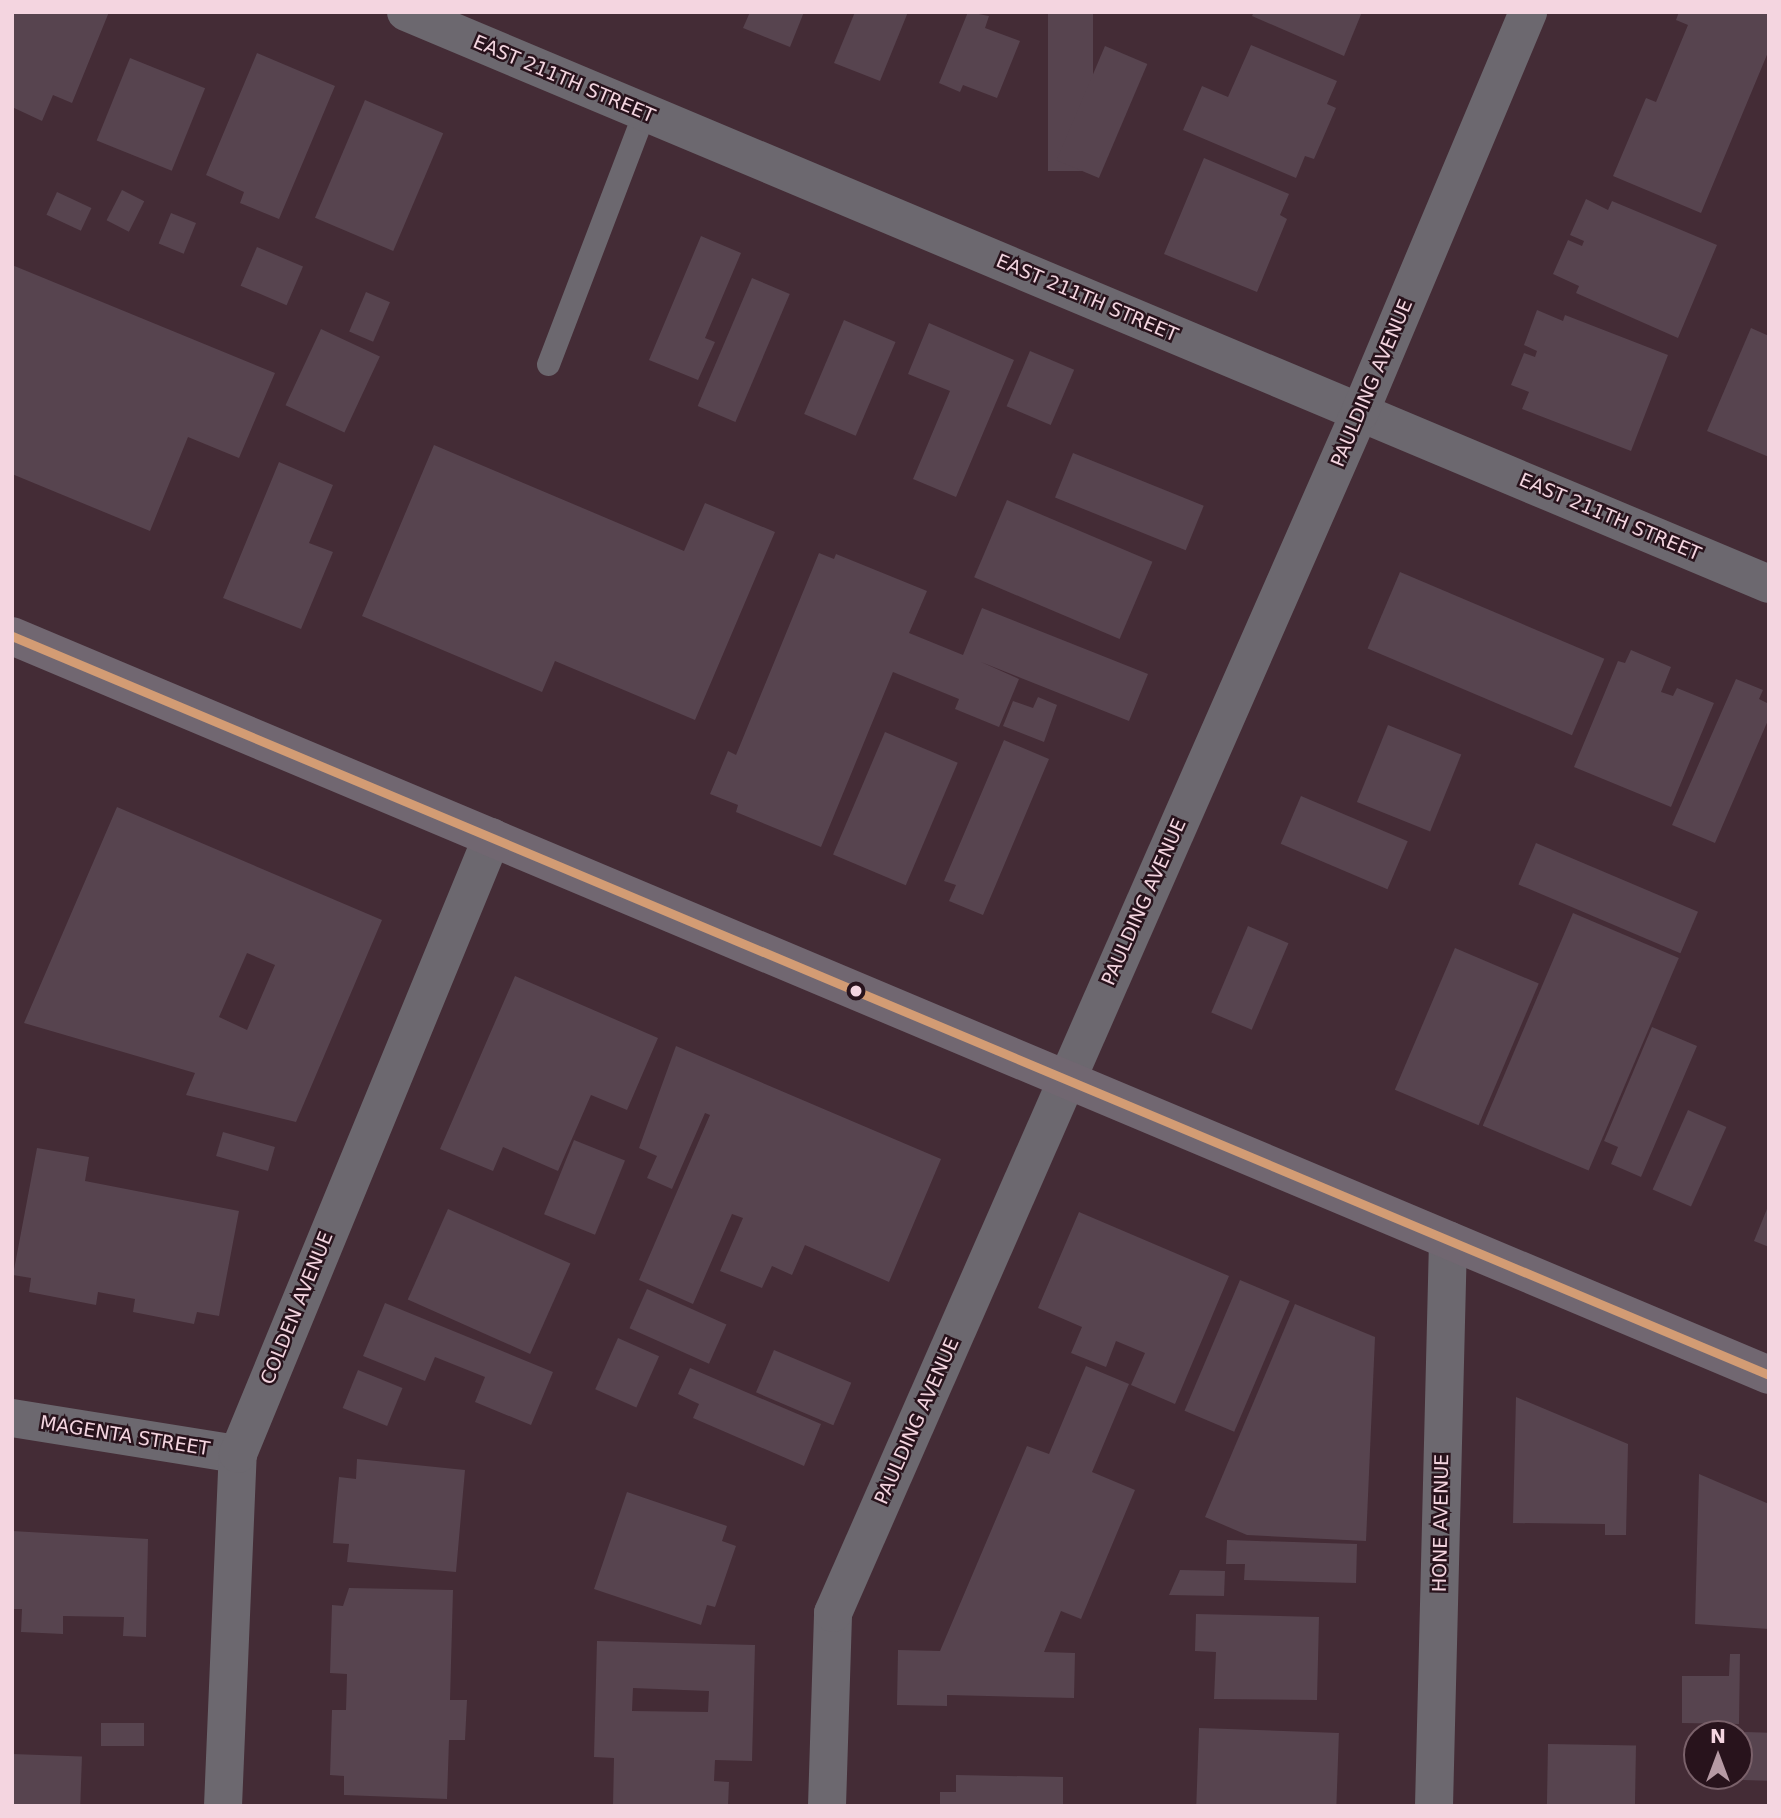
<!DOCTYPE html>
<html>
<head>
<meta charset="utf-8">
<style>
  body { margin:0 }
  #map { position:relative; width:1781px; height:1818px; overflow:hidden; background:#442c36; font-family:"DejaVu Sans",sans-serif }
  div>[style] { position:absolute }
  .building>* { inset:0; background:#57444f; transform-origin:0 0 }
  .service>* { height:23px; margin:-11.5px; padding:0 11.5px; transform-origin:11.5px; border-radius:11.5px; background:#6c686f }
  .minor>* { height:38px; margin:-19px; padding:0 19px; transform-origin:19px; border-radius:19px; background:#6c686f }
  .primary>* { height:38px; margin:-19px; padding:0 19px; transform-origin:19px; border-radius:19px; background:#716771 }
  .bus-1>* { height:9px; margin:-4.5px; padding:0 4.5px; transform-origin:4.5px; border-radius:4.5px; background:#d39c74 }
  .dots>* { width:19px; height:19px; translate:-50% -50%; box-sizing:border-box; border:4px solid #28131c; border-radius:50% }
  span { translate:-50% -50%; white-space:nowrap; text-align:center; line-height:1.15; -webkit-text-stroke:5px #28131c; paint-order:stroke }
  .street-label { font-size:19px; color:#f4d5e0 }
  .frame { position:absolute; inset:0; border:14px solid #f4d5e0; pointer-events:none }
  .north { position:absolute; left:1683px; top:1720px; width:70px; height:70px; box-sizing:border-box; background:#28131c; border:2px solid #7a616a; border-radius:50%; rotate:0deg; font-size:19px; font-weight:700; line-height:28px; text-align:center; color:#f4d5e0 }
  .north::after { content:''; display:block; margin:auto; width:24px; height:32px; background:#b69aa4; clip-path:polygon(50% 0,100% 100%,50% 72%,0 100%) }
</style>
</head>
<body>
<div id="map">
  <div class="building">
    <div style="clip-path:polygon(12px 12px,109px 12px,72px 103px,53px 95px,42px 121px,12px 107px)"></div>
    <div style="clip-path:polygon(750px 12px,804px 12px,790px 47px,743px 28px)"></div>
    <div style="clip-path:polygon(855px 12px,908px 12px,880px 81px,834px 63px)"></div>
    <div style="clip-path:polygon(968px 12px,989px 16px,985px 28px,1020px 41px,997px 98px,963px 85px,960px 92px,939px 83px)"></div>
    <div style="left:1048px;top:12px;width:45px;height:159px"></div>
    <div style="clip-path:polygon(1254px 12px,1362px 12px,1344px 56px,1252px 16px)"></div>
    <div style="clip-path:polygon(1679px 12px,1769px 14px,1769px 50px,1701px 213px,1613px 176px,1646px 98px,1656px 102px,1688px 25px,1676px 20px)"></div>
    <div style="clip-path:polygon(1251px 45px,1337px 81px,1327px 104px,1336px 108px,1314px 159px,1305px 156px,1296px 178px,1183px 130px,1202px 86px,1228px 97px)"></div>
    <div style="left:1105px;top:46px;width:46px;height:124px;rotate:23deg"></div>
    <div style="clip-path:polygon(257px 53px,335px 86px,279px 219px,240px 203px,244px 192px,206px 175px)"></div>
    <div style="left:130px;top:58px;width:81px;height:89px;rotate:22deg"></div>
    <div style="left:365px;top:100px;width:85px;height:128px;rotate:23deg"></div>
    <div style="clip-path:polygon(1204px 158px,1289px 194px,1280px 215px,1287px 219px,1257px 292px,1164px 254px)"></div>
    <div style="left:122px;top:190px;width:25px;height:34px;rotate:27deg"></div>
    <div style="left:57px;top:192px;width:38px;height:25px;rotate:25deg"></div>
    <div style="clip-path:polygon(1586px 199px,1608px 210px,1612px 201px,1717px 245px,1678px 338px,1576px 293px,1579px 286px,1553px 274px,1568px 240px,1582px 246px,1584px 241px,1570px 235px)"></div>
    <div style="left:171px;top:213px;width:27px;height:33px;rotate:22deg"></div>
    <div style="clip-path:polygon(701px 236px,741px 253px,705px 338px,715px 342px,698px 380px,649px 360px)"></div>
    <div style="left:257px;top:247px;width:50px;height:42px;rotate:23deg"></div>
    <div style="clip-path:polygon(12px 265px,275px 373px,239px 458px,188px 437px,150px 531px,12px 474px)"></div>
    <div style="left:752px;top:278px;width:41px;height:139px;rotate:23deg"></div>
    <div style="left:366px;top:292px;width:26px;height:43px;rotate:23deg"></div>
    <div style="clip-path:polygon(1537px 310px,1563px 321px,1565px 315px,1668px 355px,1631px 451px,1522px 409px,1529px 392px,1511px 385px,1524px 353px,1535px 357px,1537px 351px,1524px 345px)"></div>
    <div style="left:844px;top:320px;width:56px;height:102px;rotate:23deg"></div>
    <div style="clip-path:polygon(929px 323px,1014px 360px,956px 497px,913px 479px,950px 391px,908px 374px)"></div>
    <div style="clip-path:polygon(1751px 328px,1769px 336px,1769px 457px,1707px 431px)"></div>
    <div style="left:321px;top:329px;width:65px;height:84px;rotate:25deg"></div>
    <div style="left:1030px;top:351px;width:48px;height:60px;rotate:23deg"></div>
    <div style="clip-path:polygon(434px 445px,684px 551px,705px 503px,775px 532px,695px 720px,555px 661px,542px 692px,362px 616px)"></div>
    <div style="left:1073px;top:453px;width:141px;height:48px;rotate:22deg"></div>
    <div style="clip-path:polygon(279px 462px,333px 485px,309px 543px,333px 552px,301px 629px,223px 598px)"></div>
    <div style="left:1007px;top:500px;width:158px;height:84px;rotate:23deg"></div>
    <div style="clip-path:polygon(819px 553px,834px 559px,836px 554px,927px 591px,909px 633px,963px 655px,982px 608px,1148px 674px,1129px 721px,981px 662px,1019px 679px,999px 727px,955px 709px,959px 699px,893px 672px,821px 847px,736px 812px,738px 805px,710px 794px,728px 751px,736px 755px)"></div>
    <div style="left:1400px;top:572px;width:222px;height:83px;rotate:23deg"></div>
    <div style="clip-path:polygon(1631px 650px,1671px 667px,1661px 692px,1673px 696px,1677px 688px,1714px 703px,1671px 807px,1574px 767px,1618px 661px,1625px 663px)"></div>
    <div style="clip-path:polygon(1736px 679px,1763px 690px,1759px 699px,1769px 704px,1769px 718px,1715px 843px,1672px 825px)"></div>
    <div style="clip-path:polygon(1038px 697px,1057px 705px,1044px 742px,1003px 726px,1013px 701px,1033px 708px)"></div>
    <div style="left:1388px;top:725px;width:79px;height:83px;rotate:22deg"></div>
    <div style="left:885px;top:732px;width:79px;height:133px;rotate:23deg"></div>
    <div style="clip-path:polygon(1004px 740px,1049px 759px,983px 915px,949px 901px,956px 885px,944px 881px)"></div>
    <div style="left:1301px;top:796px;width:116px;height:52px;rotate:23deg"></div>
    <div style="clip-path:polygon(evenodd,117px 807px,382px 920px,296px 1122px,186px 1095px,195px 1073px,24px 1023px,117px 807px,247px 953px,275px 965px,247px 1030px,219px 1017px,247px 953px)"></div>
    <div style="left:1536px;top:843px;width:176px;height:45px;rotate:23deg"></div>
    <div style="left:1573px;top:913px;width:115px;height:231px;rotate:23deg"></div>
    <div style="left:1248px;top:926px;width:44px;height:94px;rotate:23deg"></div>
    <div style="left:1455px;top:948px;width:91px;height:154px;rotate:23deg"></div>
    <div style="clip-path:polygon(515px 976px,658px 1038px,627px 1110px,591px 1095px,558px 1171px,503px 1147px,493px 1171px,440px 1149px)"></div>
    <div style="clip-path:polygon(1652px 1027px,1697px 1046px,1641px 1177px,1611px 1164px,1618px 1147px,1604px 1141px)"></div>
    <div style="clip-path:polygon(676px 1046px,941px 1159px,889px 1282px,805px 1245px,792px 1275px,772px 1266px,762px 1288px,720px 1271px,743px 1218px,732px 1214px,693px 1304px,639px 1280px,710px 1115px,705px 1113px,672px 1189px,647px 1178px,657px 1156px,639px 1148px)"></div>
    <div style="left:1688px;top:1110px;width:42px;height:87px;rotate:24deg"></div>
    <div style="left:223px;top:1132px;width:54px;height:25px;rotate:16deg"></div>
    <div style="left:574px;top:1140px;width:55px;height:80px;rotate:22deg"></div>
    <div style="clip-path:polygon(37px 1148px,89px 1157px,85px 1181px,239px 1211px,219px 1316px,197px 1312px,194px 1324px,133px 1312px,135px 1299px,98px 1292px,96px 1305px,29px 1292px,31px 1278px,13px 1275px)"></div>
    <div style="clip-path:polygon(1769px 1204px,1769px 1247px,1754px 1241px)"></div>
    <div style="left:448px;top:1209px;width:134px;height:99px;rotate:24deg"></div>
    <div style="clip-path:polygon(1079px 1212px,1229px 1276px,1175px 1404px,1131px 1385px,1145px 1353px,1116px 1341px,1106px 1367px,1071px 1353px,1082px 1327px,1038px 1308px)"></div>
    <div style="left:1240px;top:1280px;width:54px;height:142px;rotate:23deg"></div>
    <div style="left:647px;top:1289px;width:87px;height:43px;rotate:24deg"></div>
    <div style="clip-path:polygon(385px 1303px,553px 1372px,531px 1425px,475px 1402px,485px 1377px,435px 1357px,425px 1381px,363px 1356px)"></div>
    <div style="clip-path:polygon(1295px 1304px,1375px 1337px,1366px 1541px,1247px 1535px,1205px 1517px)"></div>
    <div style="left:618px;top:1338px;width:45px;height:56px;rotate:24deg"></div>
    <div style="left:774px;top:1350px;width:84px;height:46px;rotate:23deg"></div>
    <div style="clip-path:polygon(1086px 1366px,1129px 1384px,1092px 1472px,1135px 1490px,1081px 1619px,1061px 1611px,1044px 1652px,1075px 1653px,1074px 1698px,947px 1695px,947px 1706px,897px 1705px,898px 1650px,940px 1651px,1027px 1446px,1049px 1454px)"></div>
    <div style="clip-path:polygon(690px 1368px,821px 1424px,804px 1466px,693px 1418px,699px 1404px,678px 1394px)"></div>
    <div style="left:358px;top:1370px;width:48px;height:41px;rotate:22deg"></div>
    <div style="clip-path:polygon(1516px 1397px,1628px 1444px,1626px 1535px,1605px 1535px,1605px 1524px,1513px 1523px)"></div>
    <div style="clip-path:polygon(357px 1459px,465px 1470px,456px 1572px,347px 1562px,349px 1544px,333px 1543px,336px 1508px,339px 1477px,356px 1479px)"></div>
    <div style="clip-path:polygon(1699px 1474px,1769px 1504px,1769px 1629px,1695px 1624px)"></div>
    <div style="clip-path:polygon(627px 1492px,727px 1526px,722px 1541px,736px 1546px,715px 1607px,707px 1605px,701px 1625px,594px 1589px)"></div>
    <div style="clip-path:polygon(12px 1531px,148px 1539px,146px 1637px,123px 1636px,124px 1617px,63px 1616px,63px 1634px,21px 1632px,22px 1609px,12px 1609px)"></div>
    <div style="clip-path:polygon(1227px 1540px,1357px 1544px,1356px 1583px,1244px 1580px,1245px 1564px,1226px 1564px)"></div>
    <div style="clip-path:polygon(1180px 1570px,1225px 1571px,1224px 1596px,1169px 1595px)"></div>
    <div style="clip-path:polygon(349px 1588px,453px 1590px,450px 1700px,467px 1700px,465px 1740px,449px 1740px,447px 1799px,344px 1795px,344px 1776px,330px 1775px,332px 1710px,346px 1710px,347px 1674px,330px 1673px,332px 1605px,343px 1606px)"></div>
    <div style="clip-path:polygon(1196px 1614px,1319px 1617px,1317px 1700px,1214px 1699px,1216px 1652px,1195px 1651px)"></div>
    <div style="clip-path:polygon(evenodd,597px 1641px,755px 1645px,752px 1761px,715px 1760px,714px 1781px,729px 1782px,728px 1806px,613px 1806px,614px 1758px,594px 1757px,597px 1641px,633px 1688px,709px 1691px,708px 1712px,632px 1711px,633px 1688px)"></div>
    <div style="clip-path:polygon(1730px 1654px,1740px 1654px,1739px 1724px,1682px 1723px,1682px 1676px,1729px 1676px)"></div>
    <div style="left:101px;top:1723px;width:43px;height:23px"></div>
    <div style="left:1199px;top:1728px;width:140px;height:77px;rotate:2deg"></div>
    <div style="left:1745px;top:1732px;width:24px;height:48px;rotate:2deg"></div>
    <div style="left:1548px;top:1744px;width:88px;height:62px;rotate:1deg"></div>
    <div style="left:12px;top:1754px;width:70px;height:52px;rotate:2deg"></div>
    <div style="clip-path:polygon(956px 1775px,1063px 1777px,1063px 1806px,940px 1806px,940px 1792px,956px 1792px)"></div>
  </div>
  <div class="service">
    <div style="left:548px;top:364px;width:270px;rotate:-69.1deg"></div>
  </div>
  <div class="minor">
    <div style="left:406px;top:12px;width:1478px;rotate:22.77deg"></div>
    <div style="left:12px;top:1418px;width:229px;rotate:9.1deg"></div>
    <div style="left:223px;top:1806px;width:352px;rotate:-87.6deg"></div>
    <div style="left:238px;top:1454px;width:667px;rotate:-67.62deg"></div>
    <div style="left:827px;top:1806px;width:193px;rotate:-88.2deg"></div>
    <div style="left:833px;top:1613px;width:1312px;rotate:-66.31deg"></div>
    <div style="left:1360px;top:412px;width:434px;rotate:-67.2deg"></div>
    <div style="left:1434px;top:1806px;width:566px;rotate:-88.58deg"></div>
  </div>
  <div class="primary">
    <div style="left:12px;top:636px;width:1906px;rotate:22.81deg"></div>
  </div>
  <div class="bus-1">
    <div style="left:12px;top:636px;width:1906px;rotate:22.81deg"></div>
  </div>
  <div class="dots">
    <div style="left:856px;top:991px;background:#f4d5e0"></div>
  </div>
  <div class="street-label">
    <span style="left:564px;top:79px;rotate:23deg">EAST 211TH STREET</span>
    <span style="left:1087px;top:298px;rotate:23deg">EAST 211TH STREET</span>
    <span style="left:1372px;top:383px;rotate:-67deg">PAULDING AVENUE</span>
    <span style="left:1610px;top:517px;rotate:23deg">EAST 211TH STREET</span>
    <span style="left:1144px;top:902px;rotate:-66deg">PAULDING AVENUE</span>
    <span style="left:297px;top:1308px;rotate:-68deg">COLDEN AVENUE</span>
    <span style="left:917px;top:1421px;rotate:-66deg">PAULDING AVENUE</span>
    <span style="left:125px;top:1436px;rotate:9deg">MAGENTA STREET</span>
    <span style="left:1441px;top:1523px;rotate:-89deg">HONE AVENUE</span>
  </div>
  <div class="frame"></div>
  <div class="north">N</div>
</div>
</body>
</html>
